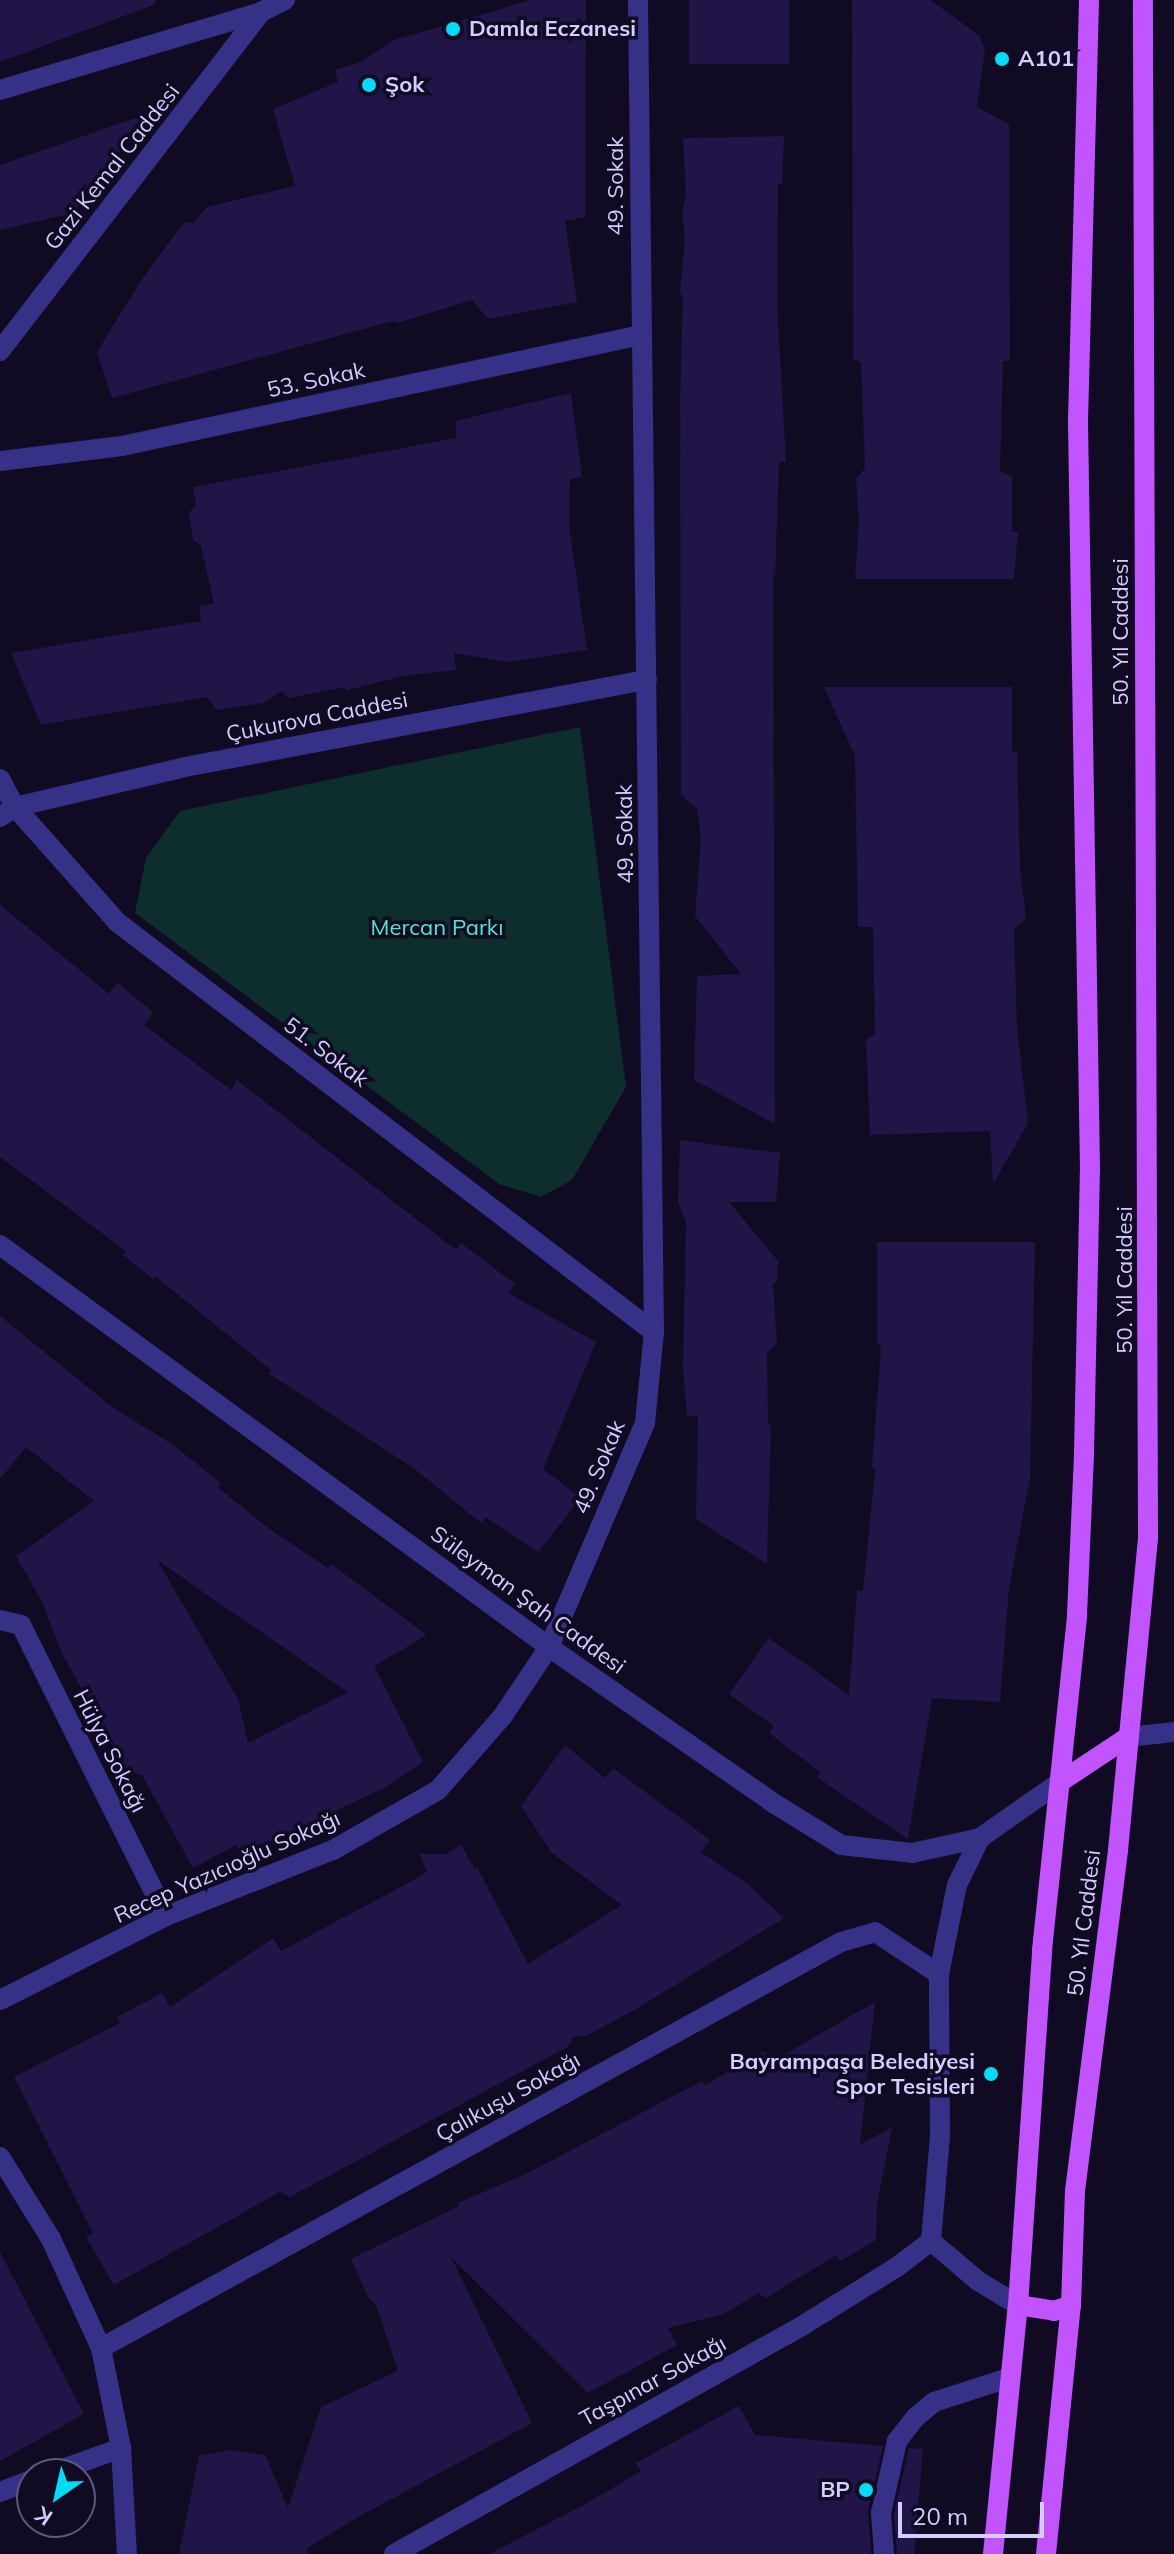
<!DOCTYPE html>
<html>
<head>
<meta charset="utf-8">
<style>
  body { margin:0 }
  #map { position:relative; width:1174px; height:2554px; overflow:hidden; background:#100b23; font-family:Mulish,sans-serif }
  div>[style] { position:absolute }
  .green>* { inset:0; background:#0e2e2d }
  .building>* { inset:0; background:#201546; transform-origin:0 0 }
  .service>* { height:20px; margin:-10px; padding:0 10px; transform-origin:10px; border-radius:10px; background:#363187 }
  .minor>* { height:20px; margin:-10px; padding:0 10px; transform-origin:10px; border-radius:10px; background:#363187 }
  .tertiary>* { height:20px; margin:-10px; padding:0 10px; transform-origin:10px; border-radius:10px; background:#363187 }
  .primary>* { height:20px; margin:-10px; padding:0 10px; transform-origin:10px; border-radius:10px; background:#c254ff }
  .dots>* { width:22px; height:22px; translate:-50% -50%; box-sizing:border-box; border:4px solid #100b23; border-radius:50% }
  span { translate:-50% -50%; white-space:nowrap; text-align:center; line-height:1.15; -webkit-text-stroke:7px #100b23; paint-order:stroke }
  .poi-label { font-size:22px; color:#d4cdff; font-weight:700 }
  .left { translate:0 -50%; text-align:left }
  .right { translate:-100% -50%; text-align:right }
  .street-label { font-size:22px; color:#d4cdff }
  .park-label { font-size:22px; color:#4cecc7 }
  .north { position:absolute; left:16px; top:2458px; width:80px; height:80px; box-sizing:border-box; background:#100b23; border:2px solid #5e597b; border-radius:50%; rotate:214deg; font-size:22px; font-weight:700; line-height:32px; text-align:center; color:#d4cdff }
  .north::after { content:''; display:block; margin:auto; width:28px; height:36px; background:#00dbf8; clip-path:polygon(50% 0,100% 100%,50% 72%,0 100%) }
  .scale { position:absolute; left:898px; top:2502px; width:146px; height:36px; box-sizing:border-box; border:4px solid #d4cdff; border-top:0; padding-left:10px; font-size:24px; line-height:28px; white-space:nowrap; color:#d4cdff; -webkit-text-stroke:6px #100b23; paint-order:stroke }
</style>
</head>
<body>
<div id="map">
  <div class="green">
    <div style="clip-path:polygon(580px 727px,626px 1087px,572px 1180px,541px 1197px,499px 1184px,135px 913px,146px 858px,180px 811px)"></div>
  </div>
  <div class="building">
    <div style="clip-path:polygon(0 0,155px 0,156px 4px,0 62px)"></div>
    <div style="clip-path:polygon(531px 0,586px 0,585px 217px,565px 221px,577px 302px,488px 319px,472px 300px,397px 323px,393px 321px,112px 398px,97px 352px,140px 282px,184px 222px,193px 223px,207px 207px,295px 186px,273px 109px,338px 82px,335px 70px,361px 62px,394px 40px)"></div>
    <div style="left:689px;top:0;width:100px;height:64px"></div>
    <div style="clip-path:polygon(852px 0,930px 0,979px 35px,985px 50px,977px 107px,1009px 124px,1010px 361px,1003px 361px,1000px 471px,1012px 476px,1012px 532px,1018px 532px,1014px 579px,855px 579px,859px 521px,856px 479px,865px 468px,861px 362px,853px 359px)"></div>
    <div style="clip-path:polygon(150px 113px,72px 213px,0 230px,0 165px)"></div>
    <div style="clip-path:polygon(784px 136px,782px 184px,778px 184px,777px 303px,786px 462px,779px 462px,775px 578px,773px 572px,775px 1124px,694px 1080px,697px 976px,741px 974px,695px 916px,701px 839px,697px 809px,681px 795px,680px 401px,683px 299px,680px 291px,685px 239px,682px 212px,686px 196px,683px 138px)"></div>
    <div style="clip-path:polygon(571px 393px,582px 477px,570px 479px,569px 525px,587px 650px,508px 662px,454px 653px,456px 670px,403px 676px,347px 690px,345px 687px,289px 698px,282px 691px,263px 703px,217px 710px,207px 697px,41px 725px,11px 653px,201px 621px,199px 606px,214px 603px,201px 546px,193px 540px,189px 513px,196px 504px,193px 487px,456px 438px,456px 421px)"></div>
    <div style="clip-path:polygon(824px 687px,1012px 687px,1012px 751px,1017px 752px,1020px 868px,1026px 919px,1014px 929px,1017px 1027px,1028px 1123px,993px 1184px,990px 1131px,870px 1135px,866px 1039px,875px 1034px,873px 927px,858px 927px,855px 756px)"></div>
    <div style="clip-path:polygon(0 905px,109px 994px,117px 983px,153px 1012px,144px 1025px,231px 1090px,237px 1080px,456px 1250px,461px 1243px,515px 1284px,508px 1293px,596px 1342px,543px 1469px,581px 1498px,538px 1552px,486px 1517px,481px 1523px,415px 1469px,268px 1373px,271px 1370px,155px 1276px,153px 1279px,123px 1255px,126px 1251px,0 1157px)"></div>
    <div style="clip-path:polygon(680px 1140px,780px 1153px,776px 1202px,729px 1202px,778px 1261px,777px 1281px,773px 1284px,777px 1344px,767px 1353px,768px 1425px,771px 1425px,767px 1564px,696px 1519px,698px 1416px,687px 1416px,683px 1367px,686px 1222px,678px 1202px)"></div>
    <div style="clip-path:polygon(877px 1242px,1035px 1242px,1030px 1478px,1009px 1588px,1000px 1702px,932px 1698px,908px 1839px,817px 1777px,820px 1772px,769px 1733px,774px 1726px,729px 1694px,769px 1638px,849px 1695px,857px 1591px,863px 1591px,875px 1471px,872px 1466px,881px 1349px,877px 1342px)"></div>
    <div style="clip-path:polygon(evenodd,0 1316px,111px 1406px,173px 1445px,221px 1483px,217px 1487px,268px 1528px,328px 1568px,331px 1564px,427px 1635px,374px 1666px,423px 1762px,384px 1788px,241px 1855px,236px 1845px,193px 1868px,142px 1775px,127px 1771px,62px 1653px,42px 1602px,16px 1556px,94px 1501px,26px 1447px,0 1479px,0 1316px,157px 1560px,348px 1692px,248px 1743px,238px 1699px,157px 1560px)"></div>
    <div style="clip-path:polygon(565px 1745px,605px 1778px,613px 1768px,710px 1840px,701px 1852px,744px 1881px,784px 1918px,638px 2008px,586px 2036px,574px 2037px,567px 2047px,290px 2197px,280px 2192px,114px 2285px,86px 2237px,93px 2233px,14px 2077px,120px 2023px,117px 2017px,162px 1993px,170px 2007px,273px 1938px,281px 1951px,397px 1889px,427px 1872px,420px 1854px,446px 1854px,461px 1845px,475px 1870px,477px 1867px,528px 1964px,622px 1905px,552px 1853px,521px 1806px)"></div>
    <div style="clip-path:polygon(875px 2002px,860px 2145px,892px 2127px,877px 2205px,876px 2240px,840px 2261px,836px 2255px,766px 2298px,758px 2293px,724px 2314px,668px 2328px,677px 2345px,588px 2393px,451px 2257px,532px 2423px,358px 2517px,306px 2549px,308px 2554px,179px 2554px,199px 2456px,230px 2450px,265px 2455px,288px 2508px,321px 2407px,398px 2371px,376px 2305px,368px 2297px,351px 2259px,459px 2206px,458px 2203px,528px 2173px,702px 2081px,705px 2085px,764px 2051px,770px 2063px)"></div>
    <div style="clip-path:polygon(0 2252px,84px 2414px,0 2461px)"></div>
    <div style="clip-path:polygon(739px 2406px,755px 2435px,883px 2446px,868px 2511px,871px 2554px,489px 2554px,584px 2505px,641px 2471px,636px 2463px)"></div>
    <div style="clip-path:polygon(909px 2448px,923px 2449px,914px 2554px,897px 2554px,894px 2514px)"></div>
  </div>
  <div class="service">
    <div style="left:884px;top:2554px;width:41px;rotate:-94.2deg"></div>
    <div style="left:881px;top:2513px;width:74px;rotate:-77.5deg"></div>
    <div style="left:897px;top:2441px;width:31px;rotate:-52deg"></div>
    <div style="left:916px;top:2417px;width:23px;rotate:-40deg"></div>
    <div style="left:934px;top:2402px;width:78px;rotate:-18deg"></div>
  </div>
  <div class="minor">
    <div style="left:0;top:351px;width:428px;rotate:-52.4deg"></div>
    <div style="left:0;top:461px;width:123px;rotate:-7deg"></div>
    <div style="left:122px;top:446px;width:531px;rotate:-12.07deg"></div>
    <div style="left:0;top:779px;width:32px;rotate:62deg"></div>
    <div style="left:15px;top:807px;width:154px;rotate:48.4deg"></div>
    <div style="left:117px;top:922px;width:676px;rotate:37.36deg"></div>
    <div style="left:0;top:817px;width:18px;rotate:-34deg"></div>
    <div style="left:15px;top:807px;width:175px;rotate:-13.2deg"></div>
    <div style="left:185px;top:767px;width:470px;rotate:-10.7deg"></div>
    <div style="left:0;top:1620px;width:22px;rotate:13deg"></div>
    <div style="left:21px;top:1625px;width:325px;rotate:63.5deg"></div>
    <div style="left:0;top:2000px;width:186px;rotate:-26.8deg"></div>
    <div style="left:166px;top:1916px;width:180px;rotate:-21.6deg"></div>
    <div style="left:333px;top:1850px;width:121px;rotate:-29.7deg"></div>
    <div style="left:438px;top:1790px;width:97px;rotate:-48.8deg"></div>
    <div style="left:502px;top:1717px;width:84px;rotate:-56.1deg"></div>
    <div style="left:549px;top:1647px;width:244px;rotate:-66.8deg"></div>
    <div style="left:645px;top:1423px;width:91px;rotate:-84.4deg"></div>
    <div style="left:654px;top:1332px;width:1332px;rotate:-90.69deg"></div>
    <div style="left:0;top:2157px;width:97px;rotate:58.1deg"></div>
    <div style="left:51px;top:2239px;width:120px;rotate:65.4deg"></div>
    <div style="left:101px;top:2348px;width:102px;rotate:78.7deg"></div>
    <div style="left:121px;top:2448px;width:106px;rotate:86.8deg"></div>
    <div style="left:931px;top:2241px;width:62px;rotate:40.4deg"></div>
    <div style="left:978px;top:2281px;width:47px;rotate:31deg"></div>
    <div style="left:101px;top:2348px;width:844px;rotate:-28.75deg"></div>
    <div style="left:841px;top:1942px;width:35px;rotate:-16deg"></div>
    <div style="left:875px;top:1932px;width:77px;rotate:33.3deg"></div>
    <div style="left:49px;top:2474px;width:77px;rotate:-19.9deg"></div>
    <div style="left:0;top:2492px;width:34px;rotate:-21deg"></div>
    <div style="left:394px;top:2554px;width:471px;rotate:-29.2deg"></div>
    <div style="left:805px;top:2324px;width:108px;rotate:-31.8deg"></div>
    <div style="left:897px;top:2267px;width:43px;rotate:-37.4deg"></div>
    <div style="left:931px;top:2241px;width:105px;rotate:-85.1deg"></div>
    <div style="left:940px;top:2136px;width:162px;rotate:-90.4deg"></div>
    <div style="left:939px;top:1974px;width:91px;rotate:-78.6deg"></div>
    <div style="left:957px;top:1885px;width:52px;rotate:-63.9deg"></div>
  </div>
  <div class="tertiary">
    <div style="left:0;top:90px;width:272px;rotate:-16.6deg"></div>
    <div style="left:261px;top:12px;width:27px;rotate:-27deg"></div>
    <div style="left:0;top:1245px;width:680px;rotate:36.21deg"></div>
    <div style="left:549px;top:1647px;width:275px;rotate:34.8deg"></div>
    <div style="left:775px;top:1804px;width:78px;rotate:31.8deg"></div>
    <div style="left:841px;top:1845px;width:71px;rotate:6.4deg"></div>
    <div style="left:912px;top:1853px;width:70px;rotate:-12.4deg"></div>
    <div style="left:980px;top:1838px;width:98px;rotate:-35deg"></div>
    <div style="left:1128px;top:1737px;width:46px;rotate:-6.2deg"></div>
  </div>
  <div class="primary">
    <div style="left:1060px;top:1782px;width:82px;rotate:-33.5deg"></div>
    <div style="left:1018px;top:2305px;width:36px;rotate:9deg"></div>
    <div style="left:1054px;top:2311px;width:18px;rotate:-19deg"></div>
    <div style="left:993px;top:2554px;width:250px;rotate:-84.3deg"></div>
    <div style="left:1018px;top:2305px;width:356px;rotate:-86.1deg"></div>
    <div style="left:1042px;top:1950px;width:337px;rotate:-84deg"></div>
    <div style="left:1077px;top:1615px;width:162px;rotate:-87.5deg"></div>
    <div style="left:1084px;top:1453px;width:283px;rotate:-88.8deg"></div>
    <div style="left:1090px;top:1170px;width:749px;rotate:-90.92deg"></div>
    <div style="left:1078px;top:421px;width:421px;rotate:-88.5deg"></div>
    <div style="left:1046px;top:2554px;width:250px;rotate:-84.3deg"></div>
    <div style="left:1071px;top:2305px;width:114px;rotate:-88deg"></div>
    <div style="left:1075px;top:2191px;width:344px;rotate:-82.8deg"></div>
    <div style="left:1118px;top:1850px;width:313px;rotate:-84.5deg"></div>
    <div style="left:1148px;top:1538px;width:1538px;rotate:-90.19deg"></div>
  </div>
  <div class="dots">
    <div style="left:453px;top:29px;background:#00dbf8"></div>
    <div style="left:1002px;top:59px;background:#00dbf8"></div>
    <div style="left:369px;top:85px;background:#00dbf8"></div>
    <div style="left:991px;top:2074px;background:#00dbf8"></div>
    <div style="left:866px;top:2490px;background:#00dbf8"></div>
  </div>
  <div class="poi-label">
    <span class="left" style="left:469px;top:29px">Damla Eczanesi</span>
    <span class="left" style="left:1018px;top:59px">A101</span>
    <span class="left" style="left:385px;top:85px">Şok</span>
    <span class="right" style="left:975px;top:2074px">Bayrampaşa Belediyesi<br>Spor Tesisleri</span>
    <span class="right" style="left:850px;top:2490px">BP</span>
  </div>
  <div class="street-label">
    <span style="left:112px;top:167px;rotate:-52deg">Gazi Kemal Caddesi</span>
    <span style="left:616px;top:186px;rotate:-90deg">49. Sokak</span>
    <span style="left:316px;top:380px;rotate:-12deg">53. Sokak</span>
    <span style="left:1121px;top:632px;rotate:-90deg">50. Yıl Caddesi</span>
    <span style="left:317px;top:717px;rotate:-11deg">Çukurova Caddesi</span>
    <span style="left:625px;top:834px;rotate:-91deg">49. Sokak</span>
    <span style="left:326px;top:1052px;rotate:37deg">51. Sokak</span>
    <span style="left:1125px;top:1280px;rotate:-90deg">50. Yıl Caddesi</span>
    <span style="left:599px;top:1467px;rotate:-67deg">49. Sokak</span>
    <span style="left:528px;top:1600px;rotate:36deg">Süleyman Şah Caddesi</span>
    <span style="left:110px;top:1751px;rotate:63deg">Hülya Sokağı</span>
    <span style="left:227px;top:1867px;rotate:-24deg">Recep Yazıcıoğlu Sokağı</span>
    <span style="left:1084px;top:1923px;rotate:-83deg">50. Yıl Caddesi</span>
    <span style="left:508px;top:2097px;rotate:-29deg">Çalıkuşu Sokağı</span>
    <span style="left:653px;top:2381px;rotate:-29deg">Taşpınar Sokağı</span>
  </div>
  <div class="park-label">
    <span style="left:437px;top:928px">Mercan Parkı</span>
  </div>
  <div class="north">K</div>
  <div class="scale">20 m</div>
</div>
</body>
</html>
